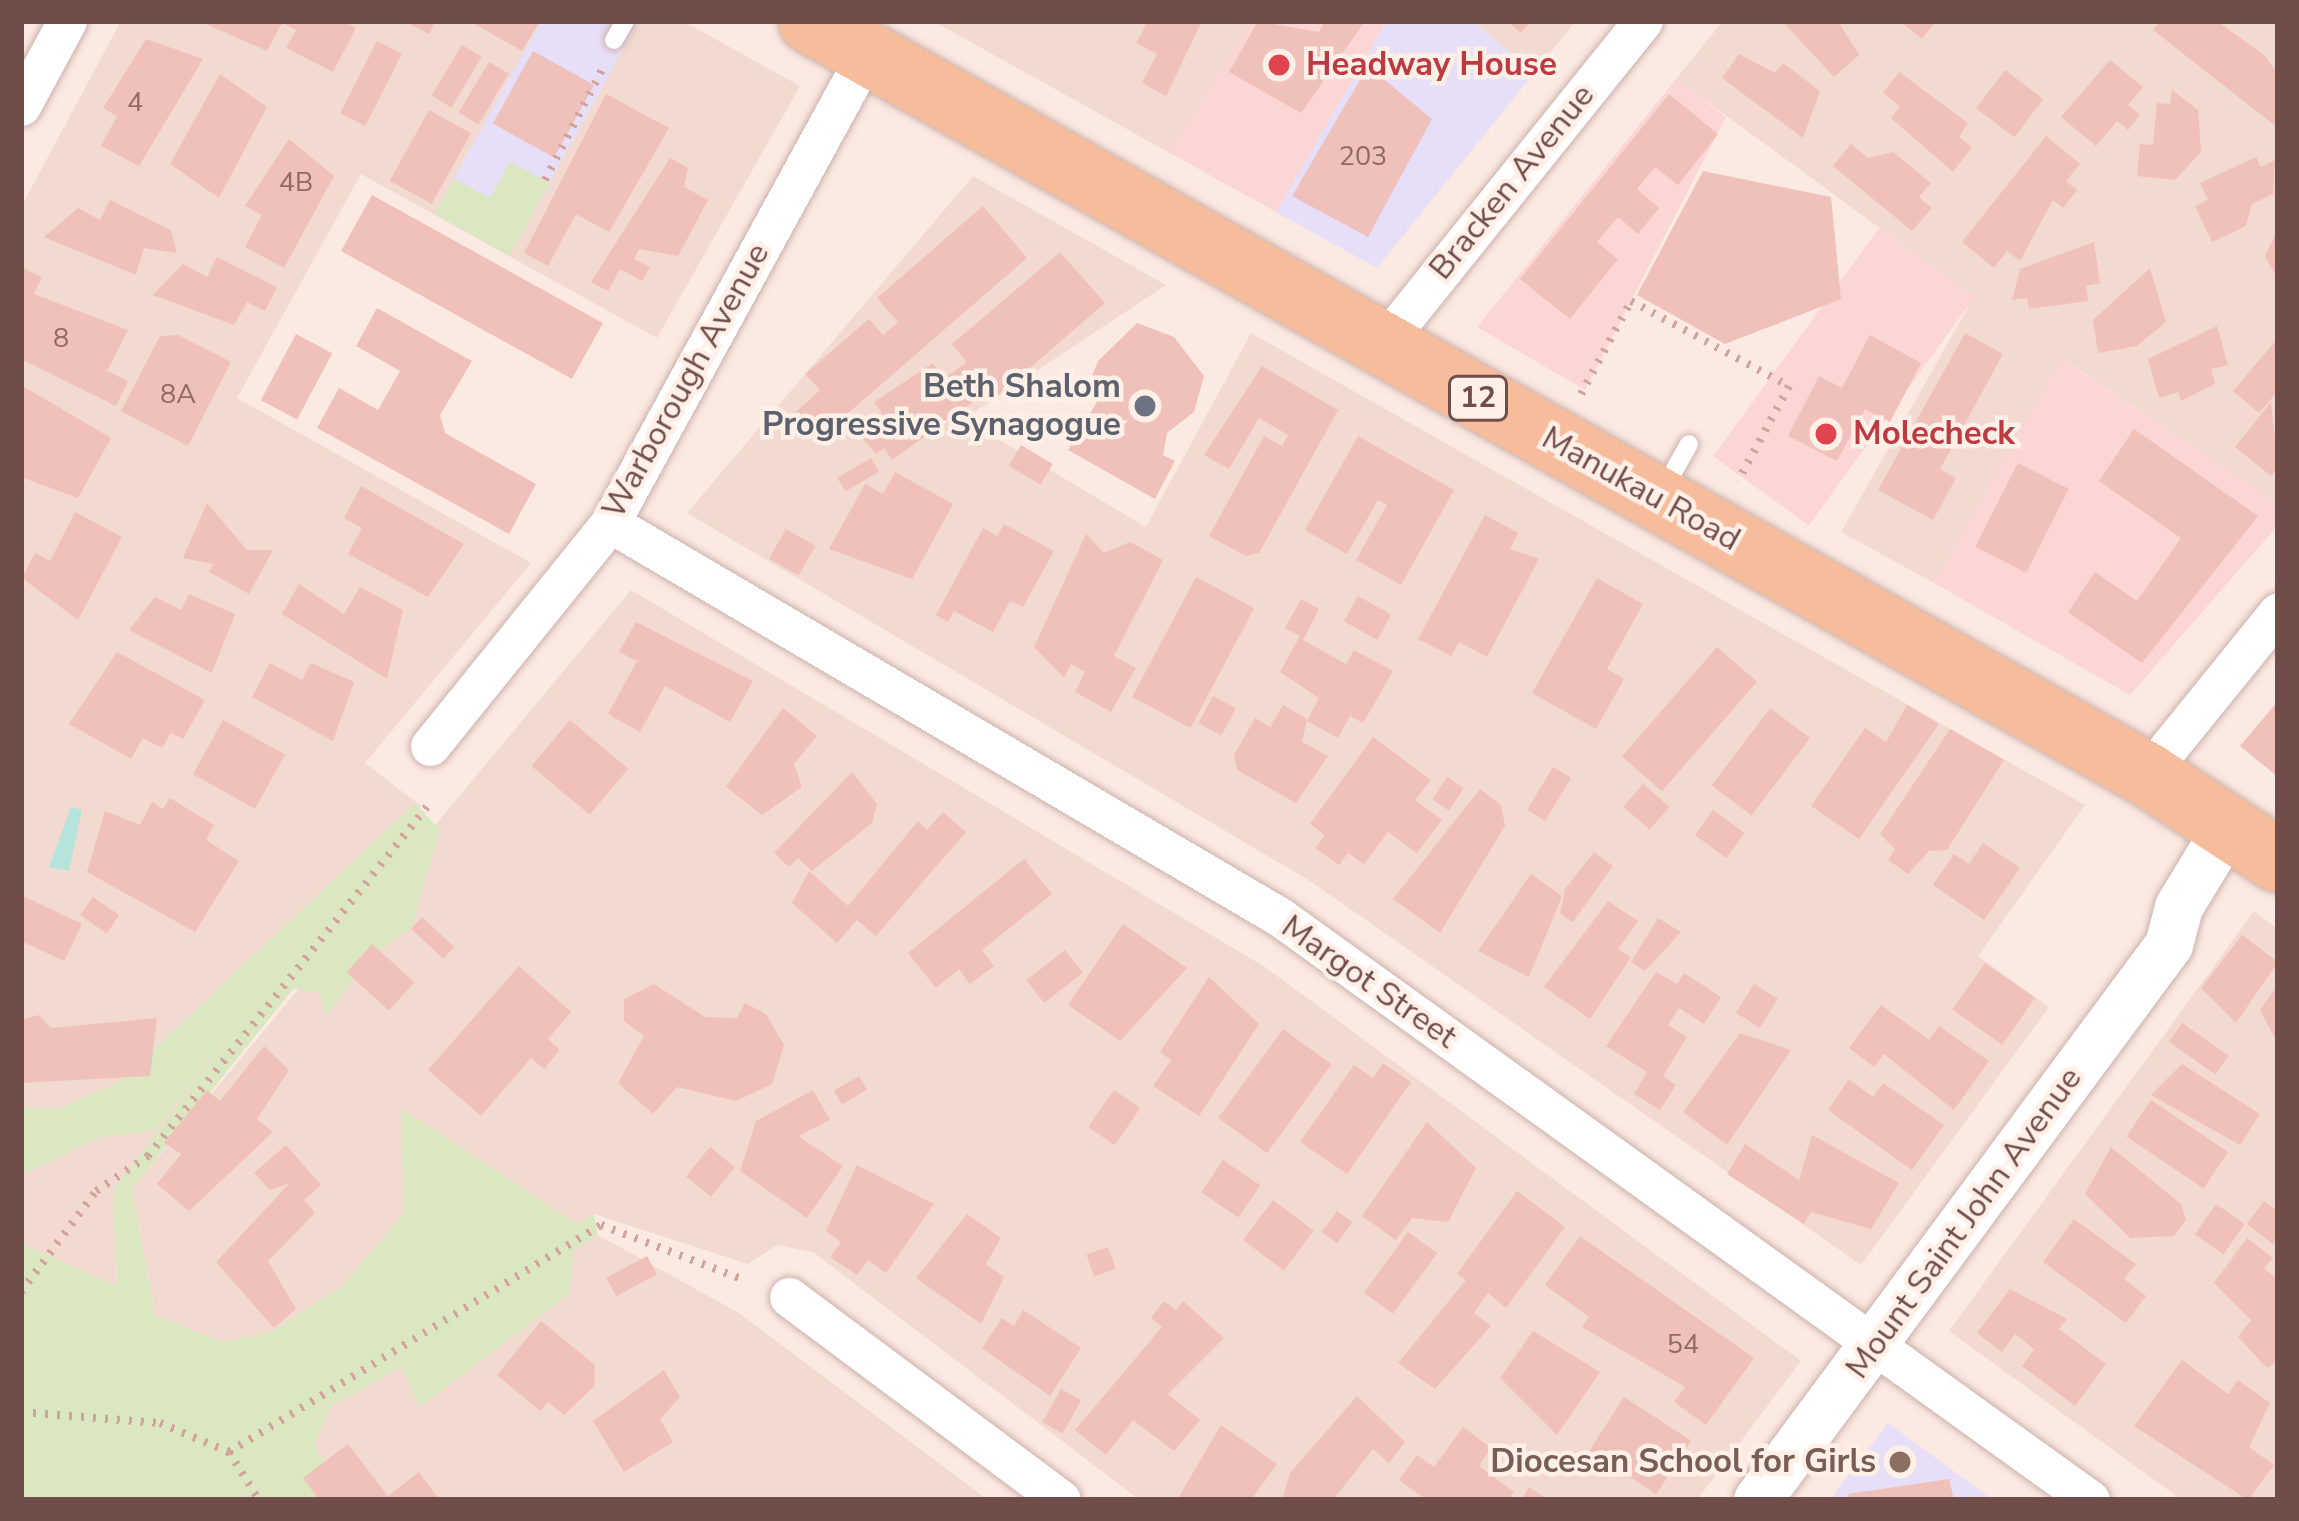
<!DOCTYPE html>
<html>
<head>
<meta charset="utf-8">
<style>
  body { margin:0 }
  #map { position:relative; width:2299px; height:1521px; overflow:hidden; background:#fbeae1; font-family:"Nunito Sans",sans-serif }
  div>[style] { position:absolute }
  .residential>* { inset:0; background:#f2dad0 }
  .commercial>* { inset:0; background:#fbd6d5; transform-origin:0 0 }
  .education>* { inset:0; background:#e7def7 }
  .green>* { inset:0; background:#dbe7c1 }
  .water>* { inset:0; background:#b7e3dd }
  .building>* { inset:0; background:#efc1ba; transform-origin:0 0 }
  .path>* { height:8px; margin-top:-4px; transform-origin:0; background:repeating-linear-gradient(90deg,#d3a49e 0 3px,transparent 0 12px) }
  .roads { filter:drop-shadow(0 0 3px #cdb1ac) drop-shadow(0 0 3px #cdb1ac) }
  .service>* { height:18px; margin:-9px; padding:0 9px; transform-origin:9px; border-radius:9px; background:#fff }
  .minor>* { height:39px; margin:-19.5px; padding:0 19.5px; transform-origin:19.5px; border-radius:19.5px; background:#fff }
  .tertiary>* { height:48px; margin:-24px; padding:0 24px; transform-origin:24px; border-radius:24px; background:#fff }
  .primary>* { height:63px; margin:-31.5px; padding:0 31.5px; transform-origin:31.5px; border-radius:31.5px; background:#f7bc9c }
  .dots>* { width:33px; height:33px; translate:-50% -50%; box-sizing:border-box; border:6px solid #feefe7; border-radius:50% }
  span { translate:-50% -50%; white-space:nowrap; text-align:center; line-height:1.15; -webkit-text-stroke:9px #feefe7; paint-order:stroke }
  .number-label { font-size:27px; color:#906a65 }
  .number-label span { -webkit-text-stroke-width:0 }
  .shield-label span { padding:3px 9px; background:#feefe7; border:3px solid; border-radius:9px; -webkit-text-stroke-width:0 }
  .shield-label { font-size:30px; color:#714d49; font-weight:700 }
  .health-label { font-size:33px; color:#be3a42; font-weight:700 }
  .left { translate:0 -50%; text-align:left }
  .street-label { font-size:33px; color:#714d49 }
  .worship-label { font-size:33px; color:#5b616d; font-weight:700 }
  .right { translate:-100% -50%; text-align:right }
  .education-label { font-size:33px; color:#785e54; font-weight:700 }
  .frame { position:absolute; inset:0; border:24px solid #714d49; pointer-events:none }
</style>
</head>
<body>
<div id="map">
  <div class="residential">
    <div style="clip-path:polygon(121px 21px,683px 21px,800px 86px,657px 338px,361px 174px,237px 398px,531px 563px,365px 763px,421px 806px,113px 1189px,119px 1326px,21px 1289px,21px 207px)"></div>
    <div style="clip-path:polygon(933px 21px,1252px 21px,1168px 152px)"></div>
    <div style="clip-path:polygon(1473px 21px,1576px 21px,1534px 73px)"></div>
    <div style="clip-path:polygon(1723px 21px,2278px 21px,2278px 504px,2062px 358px,1934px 583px,1841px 532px,1974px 297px,1676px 79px)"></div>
    <div style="clip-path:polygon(973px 176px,1166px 285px,964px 419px,1146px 527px,1251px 333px,2085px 805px,1978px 956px,2049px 1007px,1861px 1265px,1310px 881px,687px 513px)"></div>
    <div style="clip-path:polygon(631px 590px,1265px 967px,1801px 1361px,1697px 1500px,1140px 1500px,813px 1252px,777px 1245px,748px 1264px,594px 1214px,272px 1397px,160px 1342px,132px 1189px)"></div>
    <div style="clip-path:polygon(2254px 911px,2278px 929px,2278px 1500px,2182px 1500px,1949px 1331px)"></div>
    <div style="clip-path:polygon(598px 1235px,739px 1313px,988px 1500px,275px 1500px,246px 1460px)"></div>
  </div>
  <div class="commercial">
    <div style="clip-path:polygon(1252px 21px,1387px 21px,1276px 212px,1168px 152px)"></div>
    <div style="clip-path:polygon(1676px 79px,1726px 117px,1585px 390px,1477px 327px)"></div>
    <div style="left:1879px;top:228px;width:118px;height:282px;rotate:36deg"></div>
    <div style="clip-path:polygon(2061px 358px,2278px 504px,2278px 525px,2130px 695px,1934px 583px)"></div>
  </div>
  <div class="education">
    <div style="clip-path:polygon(541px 21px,639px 21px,509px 256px,434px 214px)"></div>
    <div style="clip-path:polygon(1387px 21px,1473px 21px,1534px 73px,1377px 268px,1276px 212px)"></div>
    <div style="clip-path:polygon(1888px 1423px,1993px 1500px,1830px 1500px)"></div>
  </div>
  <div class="green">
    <div style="clip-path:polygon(510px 162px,550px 183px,509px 256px,434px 214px,454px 179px,490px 198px)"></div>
    <div style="clip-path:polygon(415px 803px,440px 830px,411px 929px,372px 954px,326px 1017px,320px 993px,294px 988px,132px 1189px,155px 1315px,222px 1342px,269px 1333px,341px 1287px,403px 1214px,402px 1109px,577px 1224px,594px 1214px,598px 1235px,574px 1251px,569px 1294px,420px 1407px,402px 1367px,332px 1405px,314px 1445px,350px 1500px,21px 1500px,21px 1243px,117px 1287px,113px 1189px,244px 1018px,155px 1130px,98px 1138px,21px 1175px,21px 1107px,60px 1108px,118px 1083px)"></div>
  </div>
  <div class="water">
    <div style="clip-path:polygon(71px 807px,82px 810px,69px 871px,49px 867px)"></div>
  </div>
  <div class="building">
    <div style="clip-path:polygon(199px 21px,343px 21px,356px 28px,333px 72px,286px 48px,296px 30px,282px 23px,267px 51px)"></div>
    <div style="clip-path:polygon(404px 21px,436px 21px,429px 34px)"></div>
    <div style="clip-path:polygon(469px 21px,540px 21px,522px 51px)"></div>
    <div style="clip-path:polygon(1148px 21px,1202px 21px,1166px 96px,1142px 83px,1157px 54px,1136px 43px)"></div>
    <div style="clip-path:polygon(1258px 21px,1319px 32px,1325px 21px,1365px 21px,1301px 113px,1229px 72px)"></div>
    <div style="clip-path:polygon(1507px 21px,1531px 21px,1521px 33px)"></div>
    <div style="clip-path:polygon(1782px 21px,1838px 21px,1859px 55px,1834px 77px)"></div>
    <div style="clip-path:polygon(1900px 21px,1936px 21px,1922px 39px)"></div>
    <div style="clip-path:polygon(2160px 21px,2217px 21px,2265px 56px,2278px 74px,2278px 128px,2153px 30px)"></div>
    <div style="clip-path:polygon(146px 39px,203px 59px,139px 166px,101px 146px,117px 116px,103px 108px)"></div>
    <div style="left:377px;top:41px;width:28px;height:81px;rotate:27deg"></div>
    <div style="left:462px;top:45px;width:23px;height:59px;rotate:31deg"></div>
    <div style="left:533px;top:51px;width:70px;height:83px;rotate:29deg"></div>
    <div style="clip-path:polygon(1739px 54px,1775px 73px,1783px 63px,1820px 91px,1803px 138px,1722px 78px)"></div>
    <div style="clip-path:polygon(2110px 60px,2143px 87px,2128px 105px,2140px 115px,2128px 130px,2117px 121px,2096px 146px,2061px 117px)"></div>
    <div style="left:489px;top:62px;width:23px;height:59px;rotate:31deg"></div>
    <div style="clip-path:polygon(1368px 66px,1432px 119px,1368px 237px,1292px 196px)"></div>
    <div style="left:2005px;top:70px;width:48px;height:48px;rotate:37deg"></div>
    <div style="clip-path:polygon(1899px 72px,1968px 123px,1959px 137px,1972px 147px,1953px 172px,1891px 118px,1900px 106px,1883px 93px)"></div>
    <div style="clip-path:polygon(220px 74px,267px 107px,219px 198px,170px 164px)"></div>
    <div style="clip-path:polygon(2172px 90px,2198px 110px,2201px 152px,2175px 180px,2137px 176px,2140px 144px,2153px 145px,2157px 103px,2170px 104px)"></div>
    <div style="clip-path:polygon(606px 94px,669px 128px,609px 232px,576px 214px,548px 266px,524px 253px)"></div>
    <div style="clip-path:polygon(1669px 94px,1718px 134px,1678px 185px,1655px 167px,1637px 189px,1659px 208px,1638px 234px,1618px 217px,1597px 242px,1618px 259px,1570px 319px,1520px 279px)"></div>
    <div style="left:429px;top:110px;width:48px;height:81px;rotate:29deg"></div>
    <div style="clip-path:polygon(2046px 136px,2080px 164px,2066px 181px,2077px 190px,2063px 208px,2053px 200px,2020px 261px,2007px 251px,1994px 268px,1962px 242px)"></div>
    <div style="clip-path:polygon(289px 139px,334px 176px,284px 268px,245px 247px,262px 215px,245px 206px)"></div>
    <div style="clip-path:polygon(1851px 144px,1868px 158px,1893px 152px,1931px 183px,1919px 197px,1932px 208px,1912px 231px,1833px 166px)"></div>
    <div style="clip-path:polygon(2256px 157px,2261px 167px,2275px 160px,2273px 194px,2252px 204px,2246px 226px,2212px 242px,2195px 206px,2208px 200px,2200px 183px)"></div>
    <div style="clip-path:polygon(670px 158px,688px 168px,684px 187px,708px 200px,678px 256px,639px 249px,634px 259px,650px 267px,642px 281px,620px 269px,608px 291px,591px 282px)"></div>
    <div style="clip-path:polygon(1703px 171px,1831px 197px,1841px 299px,1725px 344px,1637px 295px)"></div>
    <div style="left:372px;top:195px;width:264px;height:64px;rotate:29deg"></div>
    <div style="clip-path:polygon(110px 200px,171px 230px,177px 253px,144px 248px,136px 275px,44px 237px,78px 208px,100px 220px)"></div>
    <div style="clip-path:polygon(983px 206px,1027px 258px,817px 440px,795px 413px,820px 390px,805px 374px,869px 319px,883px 335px,898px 322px,877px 298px)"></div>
    <div style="clip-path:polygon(2278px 229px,2278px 280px,2265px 256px)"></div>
    <div style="clip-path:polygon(2094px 242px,2100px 283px,2086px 286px,2088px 301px,2029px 309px,2027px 298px,2012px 300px,2020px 269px)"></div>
    <div style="clip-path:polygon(1060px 252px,1105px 303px,997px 396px,991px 389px,892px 460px,884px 448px,876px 454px,859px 434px,884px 417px,874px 402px,933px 363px,943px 379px,967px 362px,952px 344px)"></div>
    <div style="clip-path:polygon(217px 257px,277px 287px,265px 311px,247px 302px,234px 325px,153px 295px,183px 264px,207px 277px)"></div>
    <div style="clip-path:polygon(21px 267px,42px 277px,34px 294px,128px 330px,107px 371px,128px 381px,116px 406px,21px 359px)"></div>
    <div style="clip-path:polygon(2150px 268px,2166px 322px,2137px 346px,2098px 353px,2093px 320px)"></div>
    <div style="clip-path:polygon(377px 308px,472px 361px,440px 415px,445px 433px,536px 484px,509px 534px,317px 428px,339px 388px,378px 410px,400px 371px,356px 346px)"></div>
    <div style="clip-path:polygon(1137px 323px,1174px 337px,1204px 376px,1194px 412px,1167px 433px,1163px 455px,1175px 461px,1155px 499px,1068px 450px,1098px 400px,1085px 393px,1098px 361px)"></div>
    <div style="clip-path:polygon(2217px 326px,2228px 365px,2211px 369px,2215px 384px,2181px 401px,2178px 392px,2159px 398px,2148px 359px)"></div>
    <div style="clip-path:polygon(1965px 333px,2003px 354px,1940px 469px,1956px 478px,1933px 520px,1878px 490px)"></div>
    <div style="left:296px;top:334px;width:41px;height:75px;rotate:28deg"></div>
    <div style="clip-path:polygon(178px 335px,231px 362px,188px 446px,121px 411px,160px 336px)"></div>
    <div style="clip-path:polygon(1870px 335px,1921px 363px,1890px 422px,1865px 409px,1837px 461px,1788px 436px,1819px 376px,1842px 388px)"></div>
    <div style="clip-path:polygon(2278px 338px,2278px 391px,2259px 413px,2233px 391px)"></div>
    <div style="clip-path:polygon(1262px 366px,1338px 410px,1259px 553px,1246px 556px,1209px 536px,1264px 436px,1282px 446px,1288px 435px,1259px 418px,1229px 469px,1204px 455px)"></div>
    <div style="clip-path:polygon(21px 368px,21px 385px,111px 438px,78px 498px,21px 477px)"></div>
    <div style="clip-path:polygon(2271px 402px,2278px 467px,2271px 476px,2235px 447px)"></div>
    <div style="clip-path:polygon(2134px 429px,2258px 516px,2142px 663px,2068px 612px,2095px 572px,2137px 601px,2181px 538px,2099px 481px)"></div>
    <div style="clip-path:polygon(1358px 436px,1454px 490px,1401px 585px,1356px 560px,1387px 505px,1378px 500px,1347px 554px,1305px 530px)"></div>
    <div style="left:1021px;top:445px;width:37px;height:24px;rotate:31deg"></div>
    <div style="left:871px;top:458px;width:16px;height:39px;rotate:60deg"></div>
    <div style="left:2018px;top:463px;width:57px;height:94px;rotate:27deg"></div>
    <div style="clip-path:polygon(895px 472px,953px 504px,912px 579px,829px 549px,865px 484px,883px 494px)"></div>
    <div style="clip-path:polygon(361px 486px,464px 544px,428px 597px,348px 554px,362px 528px,344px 518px)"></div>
    <div style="clip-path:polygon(207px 503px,247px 550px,273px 550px,249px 594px,209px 572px,213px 564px,183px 558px)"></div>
    <div style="clip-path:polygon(75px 512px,122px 537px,78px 620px,22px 578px,35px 553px,50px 561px)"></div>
    <div style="clip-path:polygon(1485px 515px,1518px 533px,1510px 549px,1539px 559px,1487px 657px,1459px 642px,1451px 656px,1418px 639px)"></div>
    <div style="clip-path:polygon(1004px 524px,1054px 551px,1023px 607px,1010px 601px,993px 632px,954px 611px,948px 622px,936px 615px,983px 528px,997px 536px)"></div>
    <div style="left:786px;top:529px;width:34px;height:34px;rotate:30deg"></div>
    <div style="clip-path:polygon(1086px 534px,1104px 553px,1130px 542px,1163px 560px,1114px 656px,1136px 668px,1111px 712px,1075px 692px,1085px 672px,1071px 664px,1064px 678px,1034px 647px)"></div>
    <div style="left:1196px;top:577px;width:66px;height:136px;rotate:28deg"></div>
    <div style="clip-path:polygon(1597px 578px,1643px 604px,1607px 669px,1624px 679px,1596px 729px,1532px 693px)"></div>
    <div style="clip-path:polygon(299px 584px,344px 614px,360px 587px,403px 610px,387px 679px,282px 614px)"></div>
    <div style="clip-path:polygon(189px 594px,235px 614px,212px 673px,129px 630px,155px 597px,181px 610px)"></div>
    <div style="left:1358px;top:596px;width:38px;height:29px;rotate:29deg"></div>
    <div style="clip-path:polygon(1301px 599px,1319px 609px,1303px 640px,1346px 664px,1354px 650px,1393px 671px,1363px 723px,1350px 716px,1338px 738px,1307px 721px,1319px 698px,1280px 672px,1300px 636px,1285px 628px)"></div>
    <div style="clip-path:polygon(636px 622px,753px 681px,730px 722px,665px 686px,640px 732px,608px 714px,637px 661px,619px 652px)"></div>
    <div style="left:1717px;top:647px;width:53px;height:145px;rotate:41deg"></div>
    <div style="clip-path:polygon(117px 652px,205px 700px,183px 739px,171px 733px,162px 748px,143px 738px,131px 759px,69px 724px)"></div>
    <div style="clip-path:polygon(270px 663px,302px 680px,311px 663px,354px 682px,333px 741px,252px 697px)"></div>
    <div style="left:1213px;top:696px;width:26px;height:31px;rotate:28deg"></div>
    <div style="clip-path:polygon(2278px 701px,2278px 777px,2240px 746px)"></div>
    <div style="clip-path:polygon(1283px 705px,1307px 719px,1302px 742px,1328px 756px,1296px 803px,1237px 770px,1234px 755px,1255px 718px,1270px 727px)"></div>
    <div style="clip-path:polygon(1907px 705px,1939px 724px,1859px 839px,1811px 806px,1865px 728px,1886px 742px)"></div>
    <div style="clip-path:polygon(783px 708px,817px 736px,794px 764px,802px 787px,762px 815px,726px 787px)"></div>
    <div style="left:1770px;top:708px;width:50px;height:97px;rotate:37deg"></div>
    <div style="left:223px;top:720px;width:71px;height:62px;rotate:29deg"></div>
    <div style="left:570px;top:720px;width:76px;height:60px;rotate:40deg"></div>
    <div style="clip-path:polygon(1950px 729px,2004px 760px,1947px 850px,1929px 851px,1908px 874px,1888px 860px,1895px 849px,1880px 834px)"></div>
    <div style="clip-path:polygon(1373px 737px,1431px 780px,1415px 800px,1442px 820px,1417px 853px,1388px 832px,1364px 864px,1348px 853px,1339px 865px,1315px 848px,1325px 835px,1310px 824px)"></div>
    <div style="left:1553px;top:767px;width:21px;height:50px;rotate:31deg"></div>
    <div style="clip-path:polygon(852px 772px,877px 804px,872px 823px,812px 871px,798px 858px,789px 867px,774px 853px)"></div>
    <div style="left:1447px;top:777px;width:20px;height:27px;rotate:33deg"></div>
    <div style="left:1643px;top:784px;width:35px;height:30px;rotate:41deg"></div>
    <div style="clip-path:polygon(1480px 789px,1501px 805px,1505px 826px,1440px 933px,1393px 899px)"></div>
    <div style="clip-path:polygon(170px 798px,214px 825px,206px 840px,239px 861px,195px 932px,87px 872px,105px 811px,140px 825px,152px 802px,163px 809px)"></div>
    <div style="left:1713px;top:810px;width:39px;height:31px;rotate:36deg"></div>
    <div style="clip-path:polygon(943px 812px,966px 832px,876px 936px,857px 920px,837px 943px,792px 903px,809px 871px,848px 906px,918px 821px,927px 830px)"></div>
    <div style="clip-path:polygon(1983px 843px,2020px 868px,1984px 920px,1933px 885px,1954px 854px,1969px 864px)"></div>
    <div style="clip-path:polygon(1594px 852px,1613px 866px,1573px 922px,1560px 914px,1565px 889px)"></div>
    <div style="clip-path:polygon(1024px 859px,1052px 894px,982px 950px,994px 966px,970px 984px,959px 969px,936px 988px,908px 953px)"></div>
    <div style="clip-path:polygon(1531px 874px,1562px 896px,1529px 977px,1478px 951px)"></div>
    <div style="clip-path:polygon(21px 895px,82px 924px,64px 961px,21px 941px)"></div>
    <div style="left:93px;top:897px;width:32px;height:22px;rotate:35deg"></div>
    <div style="clip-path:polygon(1608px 901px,1638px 921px,1618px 949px,1631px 957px,1590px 1019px,1544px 987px)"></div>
    <div style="left:422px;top:917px;width:44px;height:16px;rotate:43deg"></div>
    <div style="clip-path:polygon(1658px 918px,1681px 932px,1645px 971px,1631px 962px)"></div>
    <div style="clip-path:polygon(1123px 924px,1187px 968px,1120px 1041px,1068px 1005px)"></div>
    <div style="clip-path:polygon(2242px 935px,2278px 962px,2236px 1023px,2201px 988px)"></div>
    <div style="left:372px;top:944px;width:57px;height:38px;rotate:42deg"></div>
    <div style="left:1065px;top:950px;width:29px;height:49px;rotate:52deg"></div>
    <div style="left:1985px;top:963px;width:61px;height:57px;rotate:35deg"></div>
    <div style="clip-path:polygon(519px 966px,571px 1012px,548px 1039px,560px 1050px,544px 1069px,531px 1058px,481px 1116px,428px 1070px)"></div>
    <div style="clip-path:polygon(1656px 972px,1677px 984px,1684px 973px,1721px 997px,1704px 1024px,1679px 1008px,1668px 1025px,1687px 1037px,1663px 1076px,1676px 1085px,1660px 1110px,1634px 1094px,1647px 1072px,1606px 1046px)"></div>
    <div style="clip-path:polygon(1209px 977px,1259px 1024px,1199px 1116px,1153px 1086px,1171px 1060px,1160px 1052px)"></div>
    <div style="clip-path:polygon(654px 984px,705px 1017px,737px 1018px,745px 1003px,766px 1014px,784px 1045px,772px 1084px,736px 1101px,677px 1087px,653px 1114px,618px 1083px,644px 1036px,624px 1021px,624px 999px)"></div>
    <div style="left:1754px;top:984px;width:28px;height:34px;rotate:32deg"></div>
    <div style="clip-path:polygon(2278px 984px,2278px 1044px,2260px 1010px)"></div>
    <div style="clip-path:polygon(1881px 1005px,1929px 1040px,1939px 1026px,1989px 1061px,1954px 1110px,1884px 1054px,1874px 1067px,1849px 1048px)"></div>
    <div style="clip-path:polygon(39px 1015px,51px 1028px,157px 1018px,150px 1076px,21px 1083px,21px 1020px)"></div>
    <div style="left:2182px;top:1023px;width:57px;height:23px;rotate:35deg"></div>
    <div style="left:1283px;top:1029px;width:60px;height:110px;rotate:36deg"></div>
    <div style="clip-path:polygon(1740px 1033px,1791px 1050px,1727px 1145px,1683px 1112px)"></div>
    <div style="clip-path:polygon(264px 1046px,289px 1070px,257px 1119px,273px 1132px,189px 1211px,157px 1184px,181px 1154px,164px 1143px,207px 1090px,220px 1101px)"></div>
    <div style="clip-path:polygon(1383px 1063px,1411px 1082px,1347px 1174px,1300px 1142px,1354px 1065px,1373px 1078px)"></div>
    <div style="clip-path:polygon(2182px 1064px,2260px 1114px,2240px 1145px,2151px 1095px)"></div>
    <div style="left:859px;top:1076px;width:16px;height:29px;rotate:60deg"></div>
    <div style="clip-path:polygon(1849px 1079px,1873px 1097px,1883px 1083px,1944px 1125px,1912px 1170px,1828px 1110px)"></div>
    <div style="clip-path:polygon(813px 1090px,830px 1120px,798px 1136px,843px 1166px,807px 1218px,740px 1171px,756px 1121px)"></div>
    <div style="left:1114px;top:1090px;width:32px;height:45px;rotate:35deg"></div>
    <div style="left:2151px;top:1100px;width:93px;height:44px;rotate:34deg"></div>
    <div style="clip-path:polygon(1427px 1122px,1476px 1168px,1448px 1222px,1412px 1218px,1396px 1240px,1362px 1216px)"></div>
    <div style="clip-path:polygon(1812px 1135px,1899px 1183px,1871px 1229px,1811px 1212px,1804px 1224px,1727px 1174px,1745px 1144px,1799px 1180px)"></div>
    <div style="clip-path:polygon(286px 1145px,321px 1185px,304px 1200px,315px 1213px,268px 1261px,296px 1309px,274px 1328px,216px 1262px,290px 1183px,270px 1190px,254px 1173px)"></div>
    <div style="left:710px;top:1147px;width:32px;height:38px;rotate:39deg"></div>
    <div style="clip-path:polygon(2111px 1147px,2181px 1204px,2186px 1220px,2174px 1236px,2130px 1238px,2085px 1194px)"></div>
    <div style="left:1223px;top:1160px;width:45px;height:39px;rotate:34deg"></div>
    <div style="clip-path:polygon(857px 1165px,934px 1204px,886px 1273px,868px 1260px,857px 1275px,830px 1257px,841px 1242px,826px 1231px)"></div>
    <div style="clip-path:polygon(1517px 1191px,1565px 1227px,1506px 1308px,1488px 1293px,1474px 1313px,1491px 1326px,1435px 1389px,1398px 1363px,1466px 1280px,1457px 1274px)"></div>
    <div style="left:1273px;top:1200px;width:51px;height:50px;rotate:37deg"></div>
    <div style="clip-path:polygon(2264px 1201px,2278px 1211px,2274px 1245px,2247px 1224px)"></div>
    <div style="left:2216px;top:1204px;width:35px;height:37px;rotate:35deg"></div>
    <div style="left:1337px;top:1211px;width:19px;height:26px;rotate:36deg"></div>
    <div style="clip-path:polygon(967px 1214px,1001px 1238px,986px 1264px,1004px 1277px,981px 1324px,916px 1278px)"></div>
    <div style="clip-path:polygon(2074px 1219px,2136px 1264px,2124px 1279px,2146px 1296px,2126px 1323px,2043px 1262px)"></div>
    <div style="left:1408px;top:1232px;width:36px;height:75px;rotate:36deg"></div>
    <div style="clip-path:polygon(1580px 1236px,1754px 1358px,1706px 1425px,1674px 1402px,1685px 1387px,1582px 1327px,1589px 1317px,1545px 1285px)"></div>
    <div style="clip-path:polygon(2247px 1238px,2273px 1258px,2264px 1269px,2278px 1279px,2278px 1361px,2267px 1368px,2238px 1337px,2251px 1320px,2214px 1283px)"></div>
    <div style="left:1108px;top:1247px;width:23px;height:23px;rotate:70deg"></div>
    <div style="left:647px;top:1256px;width:21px;height:46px;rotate:62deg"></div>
    <div style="clip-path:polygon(2010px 1289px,2067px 1319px,2059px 1329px,2106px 1364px,2075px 1406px,2022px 1366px,2034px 1349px,2015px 1334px,2002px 1352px,1977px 1333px)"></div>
    <div style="clip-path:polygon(1164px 1301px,1176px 1310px,1183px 1301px,1224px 1338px,1168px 1394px,1200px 1420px,1174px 1451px,1133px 1420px,1106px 1455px,1075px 1430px,1162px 1327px,1151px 1318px)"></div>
    <div style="clip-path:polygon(1023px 1310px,1081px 1348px,1050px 1396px,982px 1348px,1002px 1318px,1014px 1326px)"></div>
    <div style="clip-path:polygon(541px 1321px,595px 1365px,594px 1386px,564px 1415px,548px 1402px,540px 1411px,497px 1375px)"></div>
    <div style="clip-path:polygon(1533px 1331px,1600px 1372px,1557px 1435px,1500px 1378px)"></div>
    <div style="clip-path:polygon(2182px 1360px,2228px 1394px,2238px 1380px,2270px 1403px,2249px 1447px,2274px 1465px,2248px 1500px,2134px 1426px)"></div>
    <div style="clip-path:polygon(664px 1370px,680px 1397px,660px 1419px,673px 1442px,624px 1472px,593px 1421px)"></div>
    <div style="left:1061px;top:1389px;width:23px;height:38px;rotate:29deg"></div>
    <div style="clip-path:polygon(1357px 1396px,1405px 1442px,1389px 1463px,1373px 1449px,1333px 1500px,1282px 1500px,1290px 1473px)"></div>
    <div style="left:1624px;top:1397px;width:80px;height:64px;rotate:33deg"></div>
    <div style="clip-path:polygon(1221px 1425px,1277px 1464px,1251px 1500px,1177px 1500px)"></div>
    <div style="clip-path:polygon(1463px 1427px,1491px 1448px,1479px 1466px,1514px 1492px,1508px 1500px,1427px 1500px,1399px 1480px,1417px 1455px,1434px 1467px)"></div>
    <div style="clip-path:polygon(348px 1444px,388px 1496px,419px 1472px,440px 1500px,319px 1500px,303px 1478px)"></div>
    <div style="clip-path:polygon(1949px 1479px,1954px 1500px,1849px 1500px,1848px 1494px)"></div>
    <div style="clip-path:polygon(1529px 1487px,1548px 1500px,1521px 1500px)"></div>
  </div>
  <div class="path">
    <div style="left:545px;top:180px;width:131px;rotate:-62.7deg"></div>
    <div style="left:1581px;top:394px;width:106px;rotate:-61.7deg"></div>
    <div style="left:1631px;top:301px;width:179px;rotate:28.3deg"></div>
    <div style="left:1789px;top:386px;width:108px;rotate:118.2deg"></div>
    <div style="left:21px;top:1292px;width:126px;rotate:-53.4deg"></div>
    <div style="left:96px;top:1191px;width:63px;rotate:-33.9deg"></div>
    <div style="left:148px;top:1156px;width:447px;rotate:-51.4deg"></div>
    <div style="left:21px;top:1412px;width:139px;rotate:4.5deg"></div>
    <div style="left:160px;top:1423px;width:75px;rotate:22.8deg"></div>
    <div style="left:229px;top:1452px;width:57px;rotate:58deg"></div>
    <div style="left:229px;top:1452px;width:436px;rotate:-31.4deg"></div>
    <div style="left:601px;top:1225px;width:153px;rotate:21deg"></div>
  </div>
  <div class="roads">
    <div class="service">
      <div style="left:614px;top:40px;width:22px;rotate:-60deg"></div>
      <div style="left:1662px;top:492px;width:55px;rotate:-60.6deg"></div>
    </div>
    <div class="minor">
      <div style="left:21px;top:106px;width:97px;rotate:-61.6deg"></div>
      <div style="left:1383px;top:344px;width:415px;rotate:-51.2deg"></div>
      <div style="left:610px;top:523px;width:777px;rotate:30.46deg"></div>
      <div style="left:1280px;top:917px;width:998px;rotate:35.74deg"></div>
      <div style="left:430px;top:746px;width:287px;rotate:-51.1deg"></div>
      <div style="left:610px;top:523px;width:536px;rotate:-61.33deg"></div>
      <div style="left:2147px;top:774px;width:208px;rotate:-51deg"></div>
      <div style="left:789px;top:1297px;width:339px;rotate:36.7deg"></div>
    </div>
    <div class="tertiary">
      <div style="left:1758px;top:1500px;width:691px;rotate:-53.48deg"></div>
      <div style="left:2169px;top:945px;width:39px;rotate:-75deg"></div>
      <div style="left:2179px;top:907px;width:96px;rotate:-58.6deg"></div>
    </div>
    <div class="primary">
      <div style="left:810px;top:21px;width:1534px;rotate:29.39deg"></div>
      <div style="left:2147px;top:774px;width:157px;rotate:33.3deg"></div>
    </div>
  </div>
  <div class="dots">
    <div style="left:1279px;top:65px;background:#e0444e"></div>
    <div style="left:1145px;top:406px;background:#6b7280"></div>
    <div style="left:1826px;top:434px;background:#e0444e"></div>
    <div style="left:1900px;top:1462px;background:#8d6e63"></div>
  </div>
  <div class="number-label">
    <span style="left:135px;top:103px">4</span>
    <span style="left:1363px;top:157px">203</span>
    <span style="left:296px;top:183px">4B</span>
    <span style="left:61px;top:339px">8</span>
    <span style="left:178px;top:395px">8A</span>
    <span style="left:1683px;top:1345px">54</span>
  </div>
  <div class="shield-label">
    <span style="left:1478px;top:398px">12</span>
  </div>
  <div class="health-label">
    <span class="left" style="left:1306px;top:65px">Headway House</span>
    <span class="left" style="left:1853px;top:434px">Molecheck</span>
  </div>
  <div class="street-label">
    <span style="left:1512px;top:182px;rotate:-51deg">Bracken Avenue</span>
    <span style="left:686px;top:381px;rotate:-61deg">Warborough Avenue</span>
    <span style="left:1641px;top:489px;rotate:29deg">Manukau Road</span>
    <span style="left:1369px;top:982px;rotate:35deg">Margot Street</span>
    <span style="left:1964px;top:1223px;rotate:-54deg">Mount Saint John Avenue</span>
  </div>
  <div class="worship-label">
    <span class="right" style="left:1121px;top:406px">Beth Shalom<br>Progressive Synagogue</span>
  </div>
  <div class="education-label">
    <span class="right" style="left:1876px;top:1462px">Diocesan School for Girls</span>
  </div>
  <div class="frame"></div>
</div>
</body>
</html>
